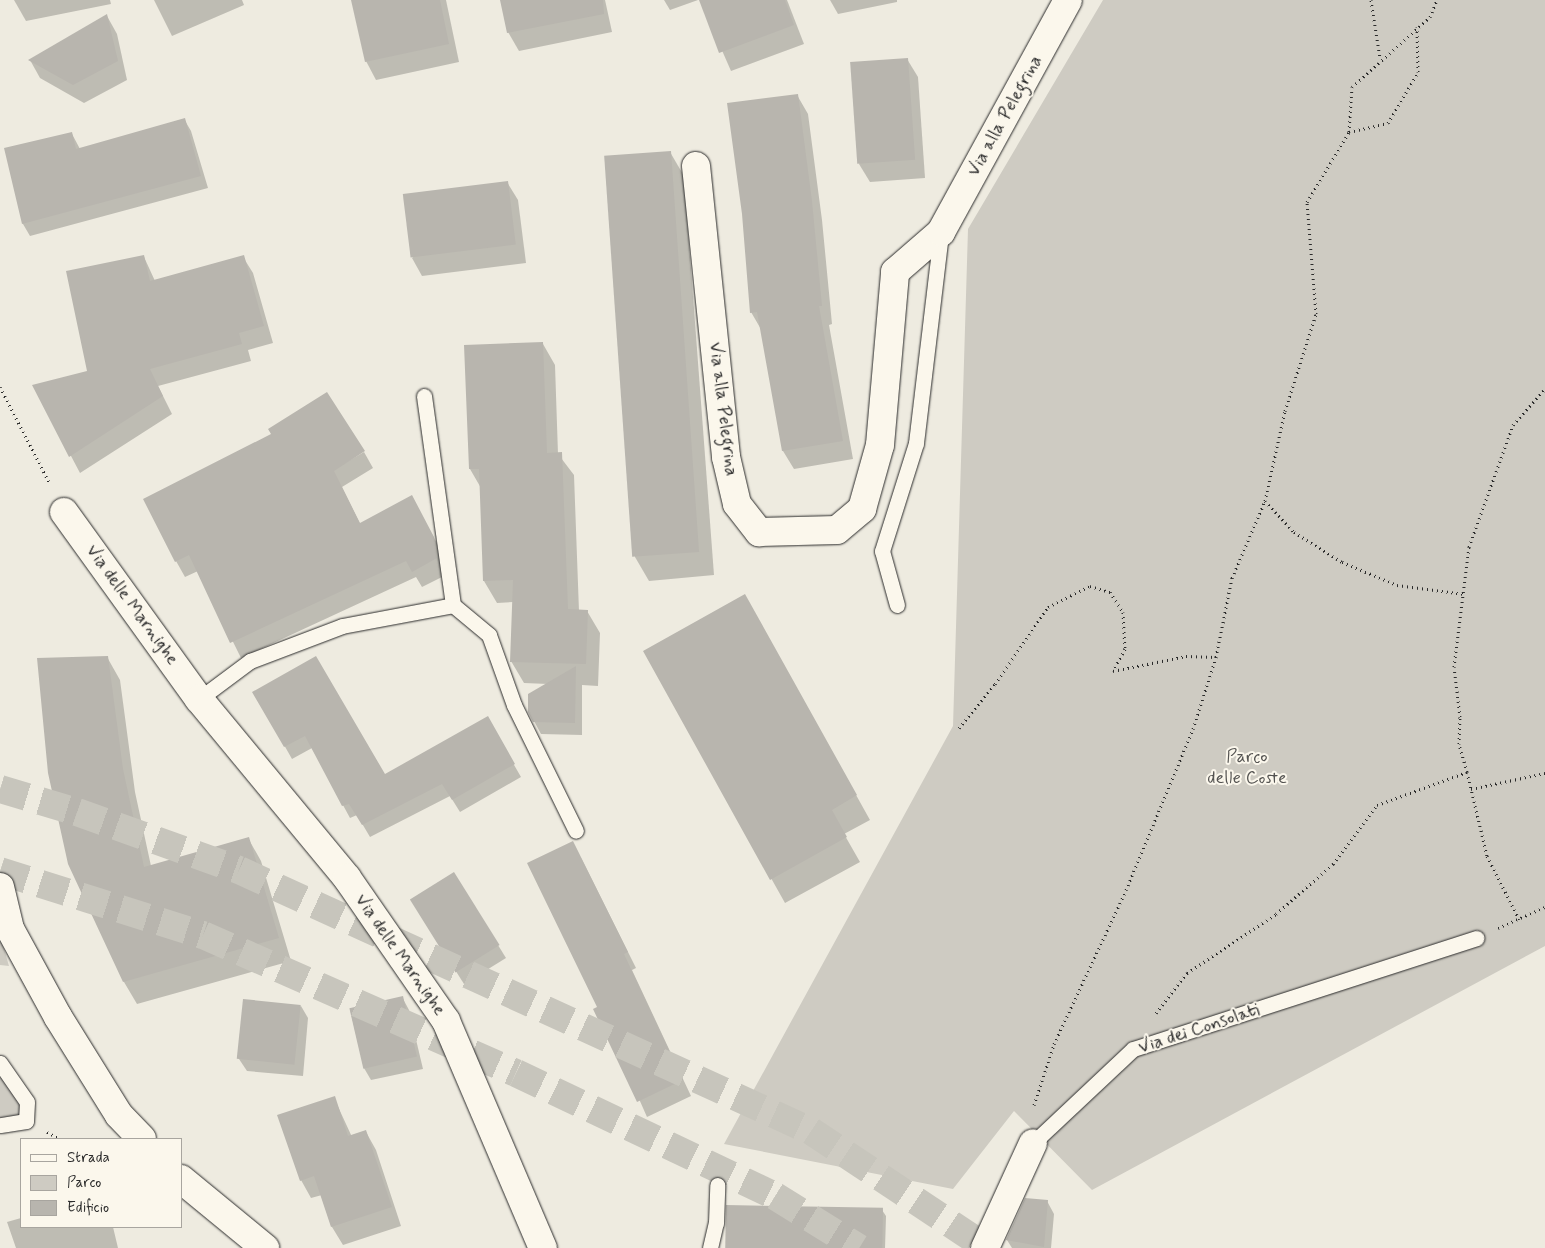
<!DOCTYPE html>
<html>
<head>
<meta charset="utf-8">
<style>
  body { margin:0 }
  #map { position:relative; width:1545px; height:1248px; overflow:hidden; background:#eeebe0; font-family:Mynerve,sans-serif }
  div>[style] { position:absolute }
  .green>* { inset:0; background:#cecbc2 }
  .shadow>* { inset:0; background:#0003 }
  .building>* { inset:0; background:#b8b5ae; transform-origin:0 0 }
  .highway-tunnel>* { height:28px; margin-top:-14px; transform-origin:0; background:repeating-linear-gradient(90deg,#c7c5bc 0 28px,transparent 0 42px) }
  .path>* { height:3px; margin-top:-1.5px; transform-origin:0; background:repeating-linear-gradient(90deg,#2b2b2b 0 1px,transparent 0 5px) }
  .roads { filter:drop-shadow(0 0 1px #2b2b2b) drop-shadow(0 0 1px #2b2b2b) }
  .lane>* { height:15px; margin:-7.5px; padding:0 7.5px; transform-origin:7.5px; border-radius:7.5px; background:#fbf7ec }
  .street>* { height:28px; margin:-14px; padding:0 14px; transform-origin:14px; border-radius:14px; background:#fbf7ec }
  .secondary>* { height:28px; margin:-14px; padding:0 14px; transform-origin:14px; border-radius:14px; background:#fbf7ec }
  span { translate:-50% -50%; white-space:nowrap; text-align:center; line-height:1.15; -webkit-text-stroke:4px #fbf7ec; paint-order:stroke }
  .street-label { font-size:18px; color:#2b2b2b }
  .park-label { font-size:18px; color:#545351 }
  .legend { position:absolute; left:20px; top:1138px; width:162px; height:90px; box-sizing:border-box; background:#fbf7ec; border:1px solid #a8a59f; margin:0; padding:6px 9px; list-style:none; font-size:15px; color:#2b2b2b }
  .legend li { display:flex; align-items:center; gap:10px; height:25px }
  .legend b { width:25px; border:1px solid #a8a59f }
</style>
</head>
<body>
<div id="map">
  <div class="green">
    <div style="clip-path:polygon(1103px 0,1545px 0,1545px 946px,1092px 1190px,1014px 1111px,953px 1189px,724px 1144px,953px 726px,968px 229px)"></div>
    <div style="clip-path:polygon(0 935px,9px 966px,0 965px)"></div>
    <div style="clip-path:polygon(0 1064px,17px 1086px,26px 1121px,0 1125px)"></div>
  </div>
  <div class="shadow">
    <div style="clip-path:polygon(14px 0,110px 0,111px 4px,26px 21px)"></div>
    <div style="clip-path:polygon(154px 0,242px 0,244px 5px,172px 36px)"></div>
    <div style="clip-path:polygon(353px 0,446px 0,459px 62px,376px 80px,366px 61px)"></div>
    <div style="clip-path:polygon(502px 0,605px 0,612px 32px,519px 51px,508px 32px)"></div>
    <div style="clip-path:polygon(664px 0,698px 0,670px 10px)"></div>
    <div style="clip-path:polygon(700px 0,787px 0,804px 44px,731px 71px)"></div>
    <div style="clip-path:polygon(830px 0,897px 0,897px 2px,838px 14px)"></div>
    <div style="clip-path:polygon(107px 16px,117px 34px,127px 80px,84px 103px,40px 78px,30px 60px)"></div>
    <div style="clip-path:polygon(907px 59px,918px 77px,925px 178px,870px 182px,859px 164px)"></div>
    <div style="clip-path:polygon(797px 95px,808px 114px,822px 220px,832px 324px,829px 325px,853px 459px,794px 469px,783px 451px,762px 331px,751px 312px)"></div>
    <div style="clip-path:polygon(184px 119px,191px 131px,208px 188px,30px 236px,23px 224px,6px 149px,72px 134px,80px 149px)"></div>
    <div style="clip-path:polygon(670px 152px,684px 176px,714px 575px,649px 581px,635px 557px,605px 158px)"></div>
    <div style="clip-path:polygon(507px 182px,518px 200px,526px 263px,422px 276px,412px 258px)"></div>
    <div style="clip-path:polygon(144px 257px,155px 281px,243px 257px,253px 273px,273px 343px,248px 350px,251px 361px,158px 386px,172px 414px,80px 473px,34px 386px,88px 372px)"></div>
    <div style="clip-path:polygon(543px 344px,555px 365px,558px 454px,574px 475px,579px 611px,587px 611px,600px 633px,598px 686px,582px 685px,582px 735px,541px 734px,534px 721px,548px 684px,524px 683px,511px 661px,513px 602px,497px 603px,484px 581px,481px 488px,470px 469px)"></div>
    <div style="clip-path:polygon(364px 452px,373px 468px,342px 487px,360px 524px,420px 513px,443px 554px,446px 575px,422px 587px,416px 577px,241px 658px,198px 571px,185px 577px,176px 561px)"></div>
    <div style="clip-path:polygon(758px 619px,870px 820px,844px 834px,860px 862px,785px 903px,644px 651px)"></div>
    <div style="clip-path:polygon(107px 657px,120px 680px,135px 792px,151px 866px,248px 838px,261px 861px,291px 961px,137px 1004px,124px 982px)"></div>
    <div style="clip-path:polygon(254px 692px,385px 776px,487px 718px,521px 777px,460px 812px,450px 796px,370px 837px,357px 815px,350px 818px,312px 748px,292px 759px)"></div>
    <div style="clip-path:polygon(581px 858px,636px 968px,632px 970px,691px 1096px,647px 1117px,599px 1008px)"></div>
    <div style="clip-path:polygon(454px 874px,506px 958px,464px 984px,419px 913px)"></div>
    <div style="clip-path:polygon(402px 997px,409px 1010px,423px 1069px,371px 1080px,364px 1068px,350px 1009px)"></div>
    <div style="clip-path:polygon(301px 1006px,308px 1018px,303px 1076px,247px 1071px,239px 1059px)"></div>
    <div style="clip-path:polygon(334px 1098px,352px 1137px,366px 1132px,376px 1150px,401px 1226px,343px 1245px,332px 1227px,322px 1195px,311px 1198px,301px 1180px)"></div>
    <div style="clip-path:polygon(1047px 1201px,1054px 1214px,1051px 1248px,1012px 1248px,1007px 1240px)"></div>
    <div style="clip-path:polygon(882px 1210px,886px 1216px,885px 1248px,726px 1248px)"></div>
    <div style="clip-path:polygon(21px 1218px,21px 1227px,113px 1227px,118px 1248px,16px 1248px,7px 1222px)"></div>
  </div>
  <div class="building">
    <div style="clip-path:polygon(351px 0,440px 0,449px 44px,365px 62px)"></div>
    <div style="clip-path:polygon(500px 0,603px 0,604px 14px,507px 33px)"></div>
    <div style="clip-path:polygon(699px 0,785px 0,794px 25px,719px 53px)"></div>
    <div style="clip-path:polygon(107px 14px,118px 61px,73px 85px,28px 60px)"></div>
    <div style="left:908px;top:58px;width:102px;height:58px;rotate:86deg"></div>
    <div style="clip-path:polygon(798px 94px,812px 201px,822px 306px,819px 306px,843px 441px,782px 451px,757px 312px,750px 313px,742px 214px,727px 103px)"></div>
    <div style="clip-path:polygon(185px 118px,201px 176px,22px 224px,4px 148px,72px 132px,76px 149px)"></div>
    <div style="left:671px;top:151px;width:402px;height:67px;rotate:86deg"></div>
    <div style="left:508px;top:181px;width:64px;height:106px;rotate:83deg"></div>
    <div style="clip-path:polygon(144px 255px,150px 281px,244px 255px,264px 326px,239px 333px,242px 344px,150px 369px,163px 396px,69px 457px,32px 385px,87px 371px,66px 271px)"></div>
    <div style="clip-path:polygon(543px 342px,547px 453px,562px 452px,568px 609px,588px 610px,586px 664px,510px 662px,513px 580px,483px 581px,479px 469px,469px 469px,464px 345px)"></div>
    <div style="clip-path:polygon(327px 392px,365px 451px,334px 471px,360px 523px,412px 495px,434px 537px,437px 558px,412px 572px,406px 561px,230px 643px,189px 555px,175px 562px,143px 499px,271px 434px,268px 429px)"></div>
    <div style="clip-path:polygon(745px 594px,857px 795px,832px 810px,847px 837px,770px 880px,643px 651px)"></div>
    <div style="clip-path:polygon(108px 656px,123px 769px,144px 867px,249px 837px,279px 938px,123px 982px,68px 864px,48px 773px,37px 658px)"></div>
    <div style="clip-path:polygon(316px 656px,385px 774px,488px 716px,515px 764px,452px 800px,442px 784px,362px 825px,349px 804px,342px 806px,305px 736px,284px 747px,252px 692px)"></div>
    <div style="clip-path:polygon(576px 666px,575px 723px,533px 722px,528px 712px,528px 694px)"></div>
    <div style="clip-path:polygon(573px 841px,628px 952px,624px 954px,683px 1080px,637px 1102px,593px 1009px,597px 1007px,527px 863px)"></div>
    <div style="left:454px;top:872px;width:86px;height:52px;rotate:58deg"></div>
    <div style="left:403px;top:996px;width:62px;height:55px;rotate:77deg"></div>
    <div style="left:243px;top:999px;width:58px;height:60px;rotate:6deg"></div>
    <div style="clip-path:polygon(335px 1096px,348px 1136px,366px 1130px,392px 1207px,331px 1227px,314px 1176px,300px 1181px,277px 1115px)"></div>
    <div style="clip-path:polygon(1025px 1198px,1048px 1200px,1044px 1247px,1006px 1240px)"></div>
    <div style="left:726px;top:1205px;width:157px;height:43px;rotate:1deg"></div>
  </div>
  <div class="highway-tunnel">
    <div style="left:0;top:789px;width:80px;rotate:16.6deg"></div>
    <div style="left:77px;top:812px;width:172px;rotate:19.7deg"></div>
    <div style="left:239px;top:870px;width:629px;rotate:24.53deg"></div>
    <div style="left:811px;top:1131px;width:211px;rotate:33.6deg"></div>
    <div style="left:0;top:871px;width:213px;rotate:17.5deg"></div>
    <div style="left:203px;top:935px;width:342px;rotate:23.8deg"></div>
    <div style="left:516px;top:1073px;width:287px;rotate:25.4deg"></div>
    <div style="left:775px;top:1196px;width:99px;rotate:31.8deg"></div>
  </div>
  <div class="path">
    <div style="left:1371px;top:0;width:59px;rotate:81.2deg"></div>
    <div style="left:1349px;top:132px;width:40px;rotate:-13deg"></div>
    <div style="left:1388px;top:123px;width:59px;rotate:-59.5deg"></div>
    <div style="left:1418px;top:72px;width:45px;rotate:-91.3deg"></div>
    <div style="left:0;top:387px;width:109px;rotate:62.7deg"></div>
    <div style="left:1265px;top:501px;width:42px;rotate:46.9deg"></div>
    <div style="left:1294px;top:532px;width:57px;rotate:32deg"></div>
    <div style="left:1342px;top:562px;width:60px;rotate:22.7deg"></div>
    <div style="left:1397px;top:585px;width:68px;rotate:7.7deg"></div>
    <div style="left:959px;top:728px;width:57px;rotate:-50.7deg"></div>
    <div style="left:995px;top:684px;width:93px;rotate:-55.5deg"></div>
    <div style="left:1048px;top:607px;width:47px;rotate:-26.6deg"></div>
    <div style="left:1090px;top:586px;width:21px;rotate:17deg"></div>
    <div style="left:1110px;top:592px;width:24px;rotate:57deg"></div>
    <div style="left:1123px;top:612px;width:37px;rotate:87deg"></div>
    <div style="left:1125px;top:649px;width:25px;rotate:119deg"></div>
    <div style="left:1113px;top:671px;width:75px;rotate:-11.6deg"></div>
    <div style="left:1186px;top:656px;width:30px;rotate:2deg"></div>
    <div style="left:1467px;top:772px;width:86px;rotate:76.6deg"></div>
    <div style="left:1487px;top:856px;width:71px;rotate:63.1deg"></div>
    <div style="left:1471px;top:789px;width:76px;rotate:-12.2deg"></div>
    <div style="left:1498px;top:928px;width:51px;rotate:-24.1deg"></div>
    <div style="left:1156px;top:1013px;width:51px;rotate:-52.2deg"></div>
    <div style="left:1187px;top:973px;width:107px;rotate:-33.5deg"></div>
    <div style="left:1276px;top:914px;width:76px;rotate:-41.3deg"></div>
    <div style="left:1333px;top:864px;width:74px;rotate:-53.3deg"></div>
    <div style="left:1377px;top:805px;width:96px;rotate:-20.1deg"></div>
    <div style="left:1467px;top:772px;width:29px;rotate:-106deg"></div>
    <div style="left:1459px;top:744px;width:27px;rotate:-88deg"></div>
    <div style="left:1460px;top:717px;width:50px;rotate:-96.8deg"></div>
    <div style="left:1454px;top:667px;width:121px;rotate:-82.9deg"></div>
    <div style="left:1469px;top:547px;width:130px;rotate:-70.2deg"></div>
    <div style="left:1513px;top:425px;width:48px;rotate:-48.4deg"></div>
    <div style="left:1034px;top:1105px;width:64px;rotate:-71.8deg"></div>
    <div style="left:1054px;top:1044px;width:170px;rotate:-64.9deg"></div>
    <div style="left:1126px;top:890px;width:174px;rotate:-67.4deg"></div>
    <div style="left:1193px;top:729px;width:76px;rotate:-72.3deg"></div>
    <div style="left:1216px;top:657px;width:81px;rotate:-78.6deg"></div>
    <div style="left:1232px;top:578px;width:84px;rotate:-66.8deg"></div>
    <div style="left:1265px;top:501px;width:92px;rotate:-77.5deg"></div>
    <div style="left:1285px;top:411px;width:102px;rotate:-72.3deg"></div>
    <div style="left:1316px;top:314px;width:112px;rotate:-94.6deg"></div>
    <div style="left:1307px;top:202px;width:82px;rotate:-59deg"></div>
    <div style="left:1349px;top:132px;width:45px;rotate:-86.2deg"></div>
    <div style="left:1352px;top:87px;width:105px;rotate:-41.9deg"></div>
    <div style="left:1430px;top:17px;width:18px;rotate:-68deg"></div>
    <div style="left:47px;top:1132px;width:15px;rotate:28deg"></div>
  </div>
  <div class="roads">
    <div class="lane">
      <div style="left:424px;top:396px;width:211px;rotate:82.1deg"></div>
      <div style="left:897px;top:605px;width:56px;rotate:-105.5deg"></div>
      <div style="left:882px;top:551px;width:113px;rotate:-72.5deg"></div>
      <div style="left:916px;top:443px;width:211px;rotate:-83.2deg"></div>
      <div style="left:199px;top:699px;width:64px;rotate:-36.7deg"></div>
      <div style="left:250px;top:661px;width:98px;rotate:-20.8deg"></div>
      <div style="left:342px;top:626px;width:113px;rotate:-10.7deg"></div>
      <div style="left:453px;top:605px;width:47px;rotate:39.8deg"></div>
      <div style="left:489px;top:635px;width:74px;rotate:70.3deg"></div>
      <div style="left:514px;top:705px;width:140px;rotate:63.8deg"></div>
      <div style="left:0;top:1063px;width:47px;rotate:55.3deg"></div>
      <div style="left:27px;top:1102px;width:19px;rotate:93deg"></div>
      <div style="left:26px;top:1121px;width:26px;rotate:171deg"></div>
      <div style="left:1033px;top:1143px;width:137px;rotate:-43.2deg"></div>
      <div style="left:1133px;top:1049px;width:361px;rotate:-17.9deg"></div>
      <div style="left:710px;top:1248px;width:26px;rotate:-77deg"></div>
      <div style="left:716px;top:1223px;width:38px;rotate:-88deg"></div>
    </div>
    <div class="street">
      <div style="left:696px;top:166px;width:293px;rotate:84.1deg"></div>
      <div style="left:726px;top:457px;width:48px;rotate:76.8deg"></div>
      <div style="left:737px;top:504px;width:36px;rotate:52deg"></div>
      <div style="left:759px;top:532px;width:78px;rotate:-1.5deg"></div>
      <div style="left:837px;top:530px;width:33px;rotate:-40deg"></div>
      <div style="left:862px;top:509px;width:66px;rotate:-74.3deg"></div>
      <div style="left:880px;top:445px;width:174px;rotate:-85deg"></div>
      <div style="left:895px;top:272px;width:61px;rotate:-41deg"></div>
      <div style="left:941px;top:232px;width:264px;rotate:-61.3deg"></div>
      <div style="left:64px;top:512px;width:231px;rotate:54.2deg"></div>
      <div style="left:199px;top:699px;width:232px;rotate:50.4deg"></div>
      <div style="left:347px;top:878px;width:174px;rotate:55.3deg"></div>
      <div style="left:446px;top:1021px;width:247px;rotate:66.9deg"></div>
      <div style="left:985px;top:1248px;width:115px;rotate:-65.4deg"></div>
    </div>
    <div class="secondary">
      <div style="left:0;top:887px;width:43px;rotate:76.6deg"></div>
      <div style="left:10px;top:929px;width:100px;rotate:61.4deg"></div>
      <div style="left:58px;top:1017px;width:115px;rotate:58.1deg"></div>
      <div style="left:119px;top:1115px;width:33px;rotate:46deg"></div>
      <div style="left:181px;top:1179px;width:109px;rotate:39.4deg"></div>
    </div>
  </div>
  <div class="street-label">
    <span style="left:1005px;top:116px;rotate:-61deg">Via alla Pelegrina</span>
    <span style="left:723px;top:409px;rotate:83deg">Via alla Pelegrina</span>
    <span style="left:132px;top:605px;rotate:54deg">Via delle Marnighe</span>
    <span style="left:400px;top:955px;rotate:55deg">Via delle Marnighe</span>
    <span style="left:1199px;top:1029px;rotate:-18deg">Via dei Consolati</span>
  </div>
  <div class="park-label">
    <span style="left:1247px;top:768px">Parco<br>delle Coste</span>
  </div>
  <ul class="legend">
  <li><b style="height:6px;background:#fbf7ec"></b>Strada</li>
  <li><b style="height:14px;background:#cecbc2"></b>Parco</li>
  <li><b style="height:14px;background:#b8b5ae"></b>Edificio</li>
  </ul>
</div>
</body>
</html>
